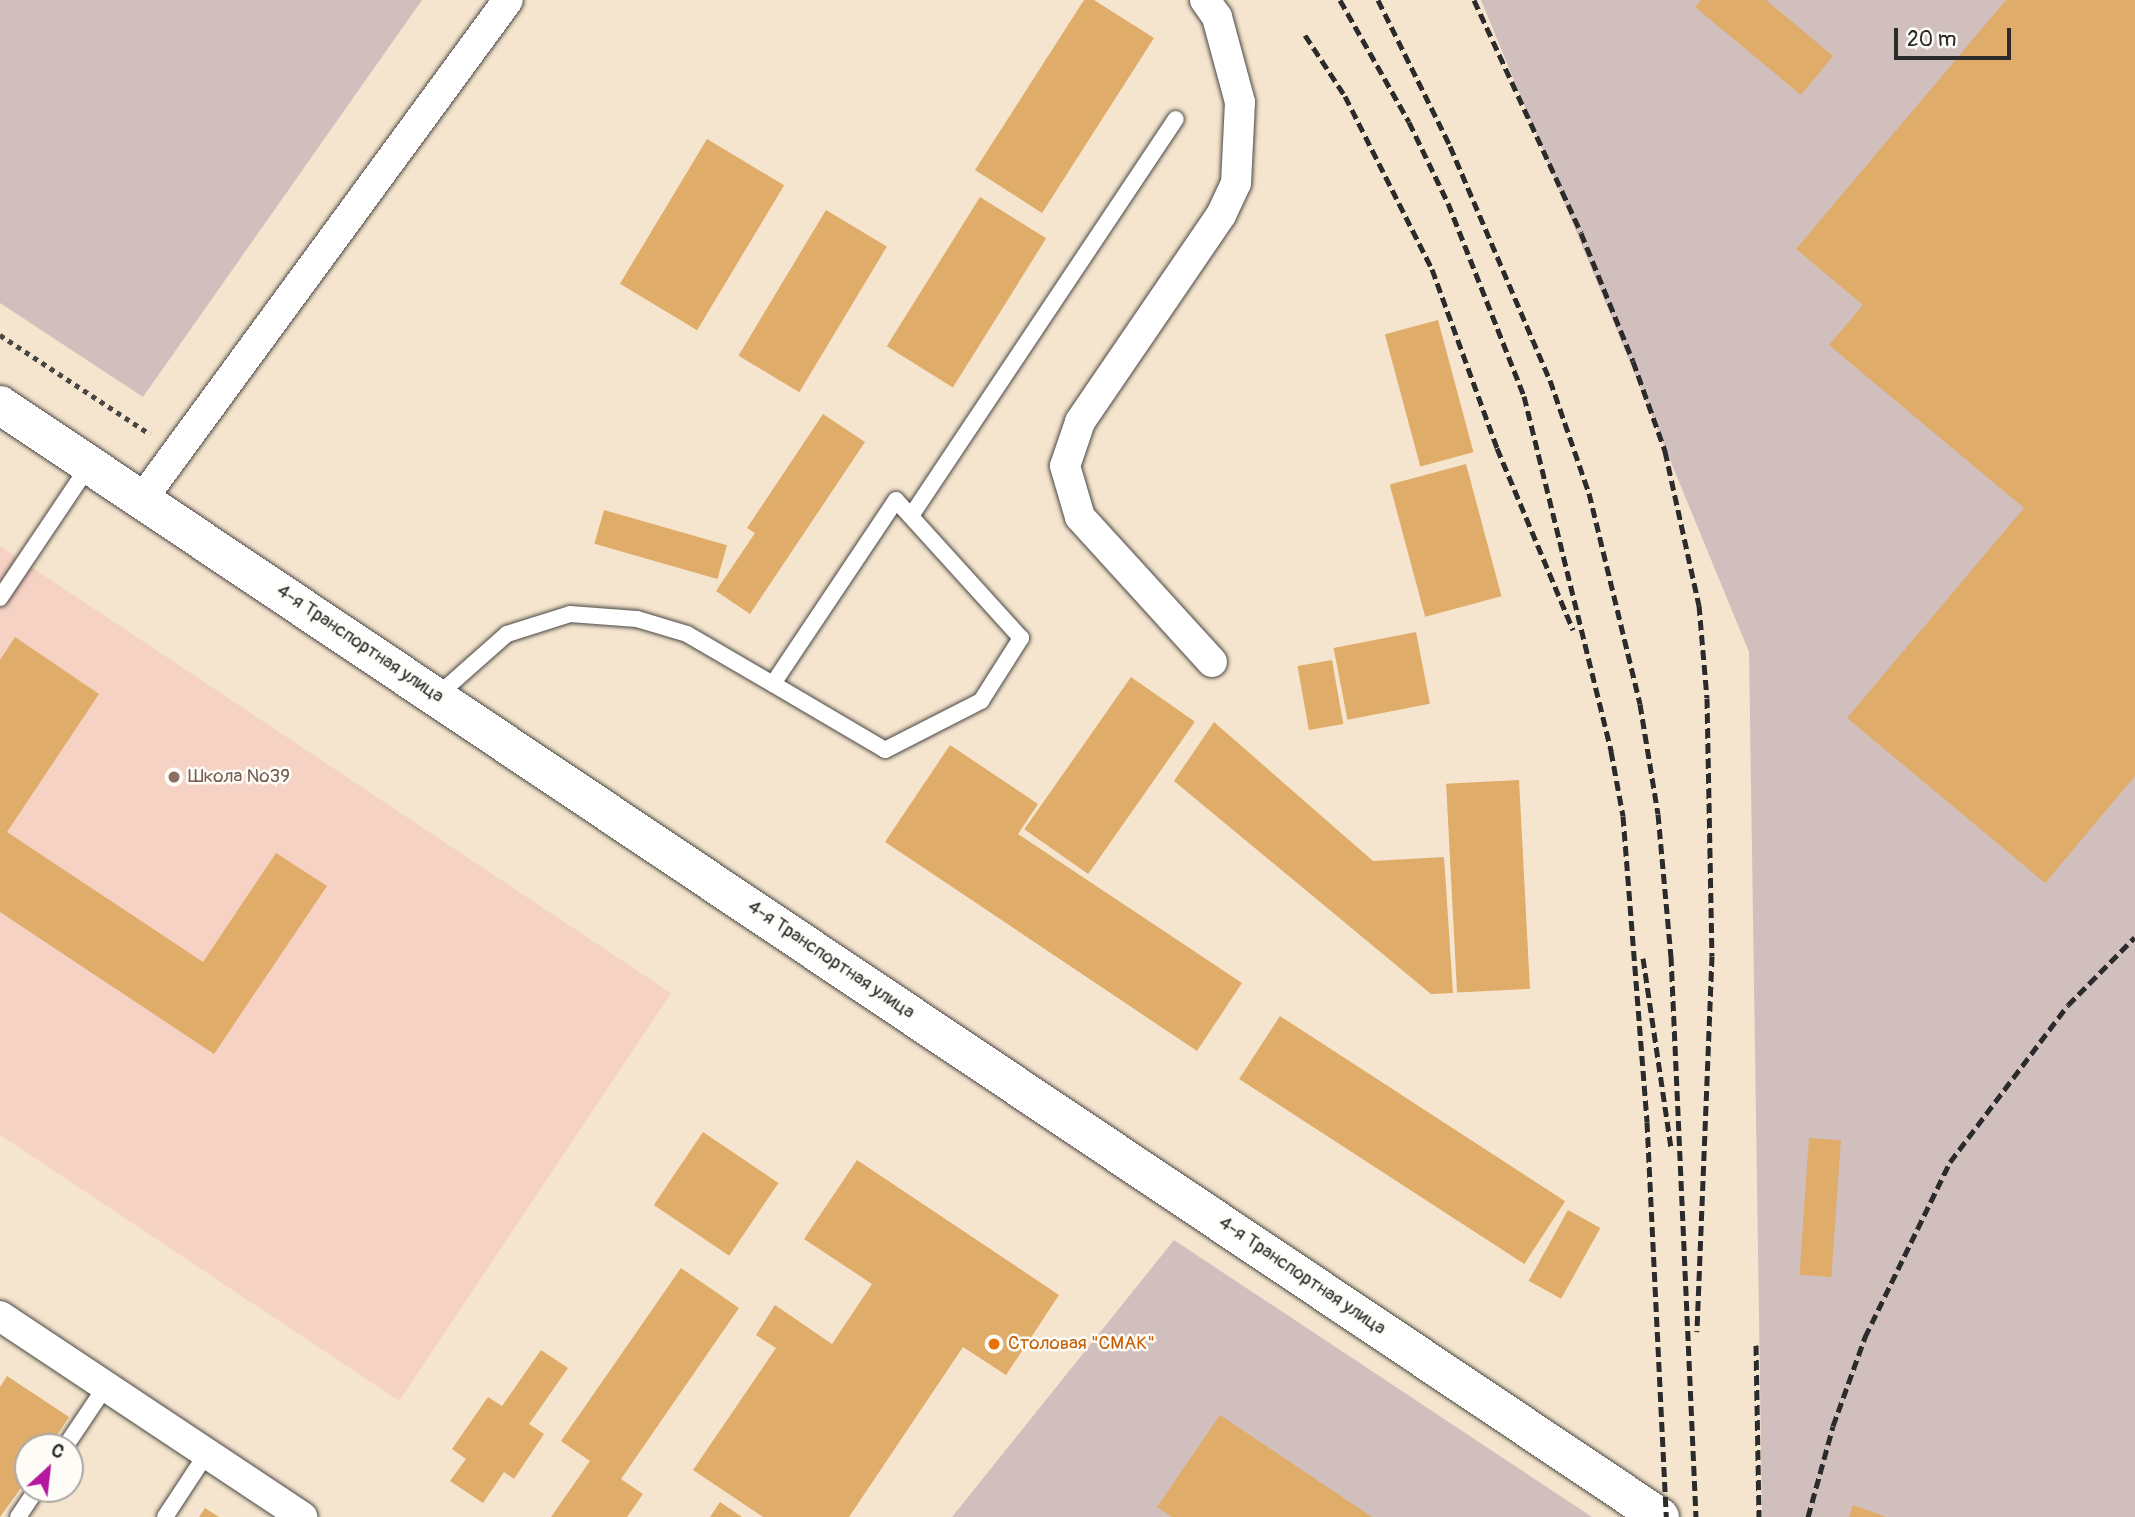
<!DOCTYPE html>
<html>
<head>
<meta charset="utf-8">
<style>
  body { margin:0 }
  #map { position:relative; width:2135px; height:1517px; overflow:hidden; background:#f6e5ce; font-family:Pangolin,sans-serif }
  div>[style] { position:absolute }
  .built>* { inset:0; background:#f6d2c4 }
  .industrial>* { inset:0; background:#d1bfbe }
  .building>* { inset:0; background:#dfac6a; transform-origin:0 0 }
  .path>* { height:4.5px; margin-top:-2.25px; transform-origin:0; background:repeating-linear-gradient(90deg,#494743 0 5px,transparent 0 10px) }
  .roads { filter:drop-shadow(0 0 2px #494743) drop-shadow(0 0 2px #494743) }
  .lane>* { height:16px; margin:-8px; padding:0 8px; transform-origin:8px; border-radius:8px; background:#fff }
  .street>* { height:30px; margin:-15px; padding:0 15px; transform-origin:15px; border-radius:15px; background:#fff }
  .secondary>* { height:38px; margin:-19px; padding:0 19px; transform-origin:19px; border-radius:19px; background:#fff }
  .rail>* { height:5px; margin-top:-2.5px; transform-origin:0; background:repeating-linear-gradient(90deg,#2b2b2b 0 10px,transparent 0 15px) }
  .dots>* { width:19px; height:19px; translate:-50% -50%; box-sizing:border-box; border:4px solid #fdfcf7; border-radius:50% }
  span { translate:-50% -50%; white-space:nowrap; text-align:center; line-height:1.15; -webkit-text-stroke:5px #fdfcf7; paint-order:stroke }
  .street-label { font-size:19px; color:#2b2b2b }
  .education-label { font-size:19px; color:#785e54 }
  .left { translate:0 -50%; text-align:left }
  .food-label { font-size:19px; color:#c56008 }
  .north { position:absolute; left:14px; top:1433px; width:70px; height:70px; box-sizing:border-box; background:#fdfcf7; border:2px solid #a9a8a5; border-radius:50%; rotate:27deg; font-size:19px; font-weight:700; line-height:28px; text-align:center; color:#2b2b2b }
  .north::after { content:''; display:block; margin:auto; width:24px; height:32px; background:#b5179e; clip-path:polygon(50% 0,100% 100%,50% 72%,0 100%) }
  .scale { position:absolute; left:1894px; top:28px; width:117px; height:32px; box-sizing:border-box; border:4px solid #2b2b2b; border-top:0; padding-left:9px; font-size:21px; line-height:24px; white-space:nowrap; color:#2b2b2b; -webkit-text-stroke:5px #fdfcf7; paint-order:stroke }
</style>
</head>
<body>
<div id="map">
  <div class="built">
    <div style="clip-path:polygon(0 546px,671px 993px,399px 1401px,0 1135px)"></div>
  </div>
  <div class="industrial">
    <div style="clip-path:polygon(0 0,422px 0,143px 397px,0 303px)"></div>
    <div style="clip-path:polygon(1481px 0,2135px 0,2135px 1517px,1762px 1517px,1749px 652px)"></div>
    <div style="clip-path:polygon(1174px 1240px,1592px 1517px,952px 1517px)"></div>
  </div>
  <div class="building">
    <div style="clip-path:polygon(1084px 0,1094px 0,1154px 38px,1042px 213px,975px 170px)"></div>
    <div style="clip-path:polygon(1701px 0,1766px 0,1833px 56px,1801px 95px,1695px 7px)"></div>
    <div style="clip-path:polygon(2006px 0,2135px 0,2135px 776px,2045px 883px,1847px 718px,2024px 508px,1829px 345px,1863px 305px,1796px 249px)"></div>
    <div style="left:707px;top:139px;width:90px;height:169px;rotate:31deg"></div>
    <div style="left:980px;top:197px;width:78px;height:176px;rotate:32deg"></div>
    <div style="left:826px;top:210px;width:71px;height:170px;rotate:31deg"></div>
    <div style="left:1438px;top:320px;width:137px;height:55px;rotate:75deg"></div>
    <div style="clip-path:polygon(823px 414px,865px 442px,750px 614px,716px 591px,755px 533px,747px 528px)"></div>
    <div style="left:1466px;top:464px;width:137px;height:79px;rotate:75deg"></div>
    <div style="left:604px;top:510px;width:128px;height:35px;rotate:16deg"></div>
    <div style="left:1416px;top:632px;width:73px;height:84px;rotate:79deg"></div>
    <div style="clip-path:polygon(15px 637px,99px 694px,7px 832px,203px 962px,276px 853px,327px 886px,214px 1054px,0 912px,0 660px)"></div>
    <div style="left:1332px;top:660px;width:65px;height:35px;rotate:80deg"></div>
    <div style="left:1131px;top:677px;width:78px;height:186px;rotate:35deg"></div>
    <div style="clip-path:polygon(1214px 722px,1373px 861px,1444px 857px,1453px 993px,1431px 994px,1174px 781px)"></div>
    <div style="clip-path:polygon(950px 745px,1038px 804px,1018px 834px,1242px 983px,1197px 1051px,885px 842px)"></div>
    <div style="left:1519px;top:780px;width:209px;height:73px;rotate:87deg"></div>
    <div style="left:1280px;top:1016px;width:340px;height:75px;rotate:33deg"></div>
    <div style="left:703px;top:1132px;width:91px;height:88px;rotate:34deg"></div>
    <div style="left:1809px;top:1138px;width:32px;height:137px;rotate:4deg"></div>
    <div style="clip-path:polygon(857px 1160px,1059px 1295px,1006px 1375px,963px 1347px,849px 1517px,763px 1517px,693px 1470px,776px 1348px,756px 1335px,775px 1305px,832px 1344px,872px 1284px,804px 1239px)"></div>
    <div style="left:1568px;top:1210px;width:37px;height:81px;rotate:29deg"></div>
    <div style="clip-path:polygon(681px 1268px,739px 1308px,621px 1479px,643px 1494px,627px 1517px,551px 1517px,590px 1461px,561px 1441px)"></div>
    <div style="clip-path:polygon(541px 1350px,568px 1368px,529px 1424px,544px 1434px,514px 1479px,504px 1472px,483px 1503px,450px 1481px,466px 1459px,452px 1449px,488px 1397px,502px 1406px)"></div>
    <div style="clip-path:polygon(7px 1376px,69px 1417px,49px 1447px,28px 1447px,28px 1478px,0 1517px,0 1387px)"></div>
    <div style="clip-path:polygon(1220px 1415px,1372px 1517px,1172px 1517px,1157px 1507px)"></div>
    <div style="clip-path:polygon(720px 1502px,742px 1517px,710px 1517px)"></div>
    <div style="clip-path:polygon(1853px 1505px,1886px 1517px,1849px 1517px)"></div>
    <div style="clip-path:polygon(205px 1508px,219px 1517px,199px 1517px)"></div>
  </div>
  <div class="path">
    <div style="left:0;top:335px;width:180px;rotate:33.4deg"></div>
  </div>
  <div class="roads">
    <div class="lane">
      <div style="left:911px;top:516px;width:477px;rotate:-56.3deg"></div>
      <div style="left:0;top:598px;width:161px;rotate:-56.1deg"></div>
      <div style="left:438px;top:695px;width:92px;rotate:-41.5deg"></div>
      <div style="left:507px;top:634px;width:66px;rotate:-17.6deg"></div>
      <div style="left:570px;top:614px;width:67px;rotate:4.3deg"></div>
      <div style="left:637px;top:619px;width:52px;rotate:16.7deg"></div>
      <div style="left:687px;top:634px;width:99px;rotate:30.2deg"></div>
      <div style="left:773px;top:684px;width:130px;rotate:30.5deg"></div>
      <div style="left:885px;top:750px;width:108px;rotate:-27deg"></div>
      <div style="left:981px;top:701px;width:75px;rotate:-57.6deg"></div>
      <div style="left:1021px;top:638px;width:186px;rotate:-132.2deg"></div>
      <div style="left:896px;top:500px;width:221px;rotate:123.8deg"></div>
      <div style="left:65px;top:1447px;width:73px;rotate:-56.1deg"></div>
      <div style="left:18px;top:1517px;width:34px;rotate:-56deg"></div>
      <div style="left:165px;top:1517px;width:77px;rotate:-56.7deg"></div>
    </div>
    <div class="street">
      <div style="left:1205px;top:0;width:21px;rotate:55deg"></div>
      <div style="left:1217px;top:17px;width:88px;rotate:74.9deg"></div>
      <div style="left:1240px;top:102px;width:81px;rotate:92.8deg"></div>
      <div style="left:1236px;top:183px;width:35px;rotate:115deg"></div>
      <div style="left:1221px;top:215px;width:250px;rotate:124.3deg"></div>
      <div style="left:1080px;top:422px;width:46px;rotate:108.8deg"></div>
      <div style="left:1065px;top:466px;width:53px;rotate:73.6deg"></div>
      <div style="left:1080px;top:517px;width:196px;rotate:47.7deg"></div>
      <div style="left:143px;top:498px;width:617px;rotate:-53.76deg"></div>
      <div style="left:0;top:1316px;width:363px;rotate:33.6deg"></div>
    </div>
    <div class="secondary">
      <div style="left:0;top:405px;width:1998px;rotate:33.82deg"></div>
    </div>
  </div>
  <div class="rail">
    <div style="left:1340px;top:0;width:140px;rotate:60.5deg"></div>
    <div style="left:1409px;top:122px;width:90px;rotate:64.3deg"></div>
    <div style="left:1448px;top:203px;width:207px;rotate:68.5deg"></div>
    <div style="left:1524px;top:396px;width:366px;rotate:76.2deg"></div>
    <div style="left:1611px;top:751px;width:66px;rotate:79.5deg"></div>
    <div style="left:1623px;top:816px;width:307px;rotate:85.5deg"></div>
    <div style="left:1647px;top:1122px;width:395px;rotate:87.2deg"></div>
    <div style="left:1378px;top:0;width:163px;rotate:63.7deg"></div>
    <div style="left:1450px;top:146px;width:254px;rotate:66.9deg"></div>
    <div style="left:1550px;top:380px;width:120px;rotate:71deg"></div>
    <div style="left:1589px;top:493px;width:217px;rotate:76.4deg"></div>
    <div style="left:1640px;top:704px;width:111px;rotate:80.7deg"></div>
    <div style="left:1658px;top:814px;width:143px;rotate:84.8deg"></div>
    <div style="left:1671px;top:956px;width:562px;rotate:87.45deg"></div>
    <div style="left:1474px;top:0;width:256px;rotate:65.3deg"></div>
    <div style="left:1581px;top:233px;width:138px;rotate:67.9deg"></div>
    <div style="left:1633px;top:361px;width:96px;rotate:70.4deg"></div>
    <div style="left:1665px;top:451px;width:158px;rotate:77.6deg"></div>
    <div style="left:1699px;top:605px;width:93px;rotate:85.1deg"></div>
    <div style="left:1707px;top:698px;width:258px;rotate:88.9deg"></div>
    <div style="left:1712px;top:956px;width:376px;rotate:92.3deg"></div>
    <div style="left:1305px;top:35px;width:73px;rotate:56.7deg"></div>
    <div style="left:1345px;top:96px;width:194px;rotate:63.3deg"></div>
    <div style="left:1432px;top:269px;width:190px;rotate:70deg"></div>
    <div style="left:1497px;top:448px;width:197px;rotate:67.3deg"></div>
    <div style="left:1643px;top:958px;width:192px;rotate:81.6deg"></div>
    <div style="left:1756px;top:1345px;width:172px;rotate:89deg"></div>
    <div style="left:1808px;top:1517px;width:94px;rotate:-74.6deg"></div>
    <div style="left:1833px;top:1426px;width:95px;rotate:-70.2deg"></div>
    <div style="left:1865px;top:1337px;width:195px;rotate:-64.1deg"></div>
    <div style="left:1950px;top:1162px;width:196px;rotate:-53.1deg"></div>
    <div style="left:2068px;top:1005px;width:95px;rotate:-45.4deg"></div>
  </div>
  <div class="dots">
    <div style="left:174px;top:777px;background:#8d6e63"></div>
    <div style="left:994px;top:1344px;background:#e8710a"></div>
  </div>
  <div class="street-label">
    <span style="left:360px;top:644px;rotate:34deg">4-я Транспортная улица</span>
    <span style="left:831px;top:960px;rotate:34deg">4-я Транспортная улица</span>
    <span style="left:1302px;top:1276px;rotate:34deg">4-я Транспортная улица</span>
  </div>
  <div class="education-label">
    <span class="left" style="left:188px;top:777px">Школа №39</span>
  </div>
  <div class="food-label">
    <span class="left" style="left:1008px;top:1344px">Столовая "СМАК"</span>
  </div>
  <div class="north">С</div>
  <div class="scale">20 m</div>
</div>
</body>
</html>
